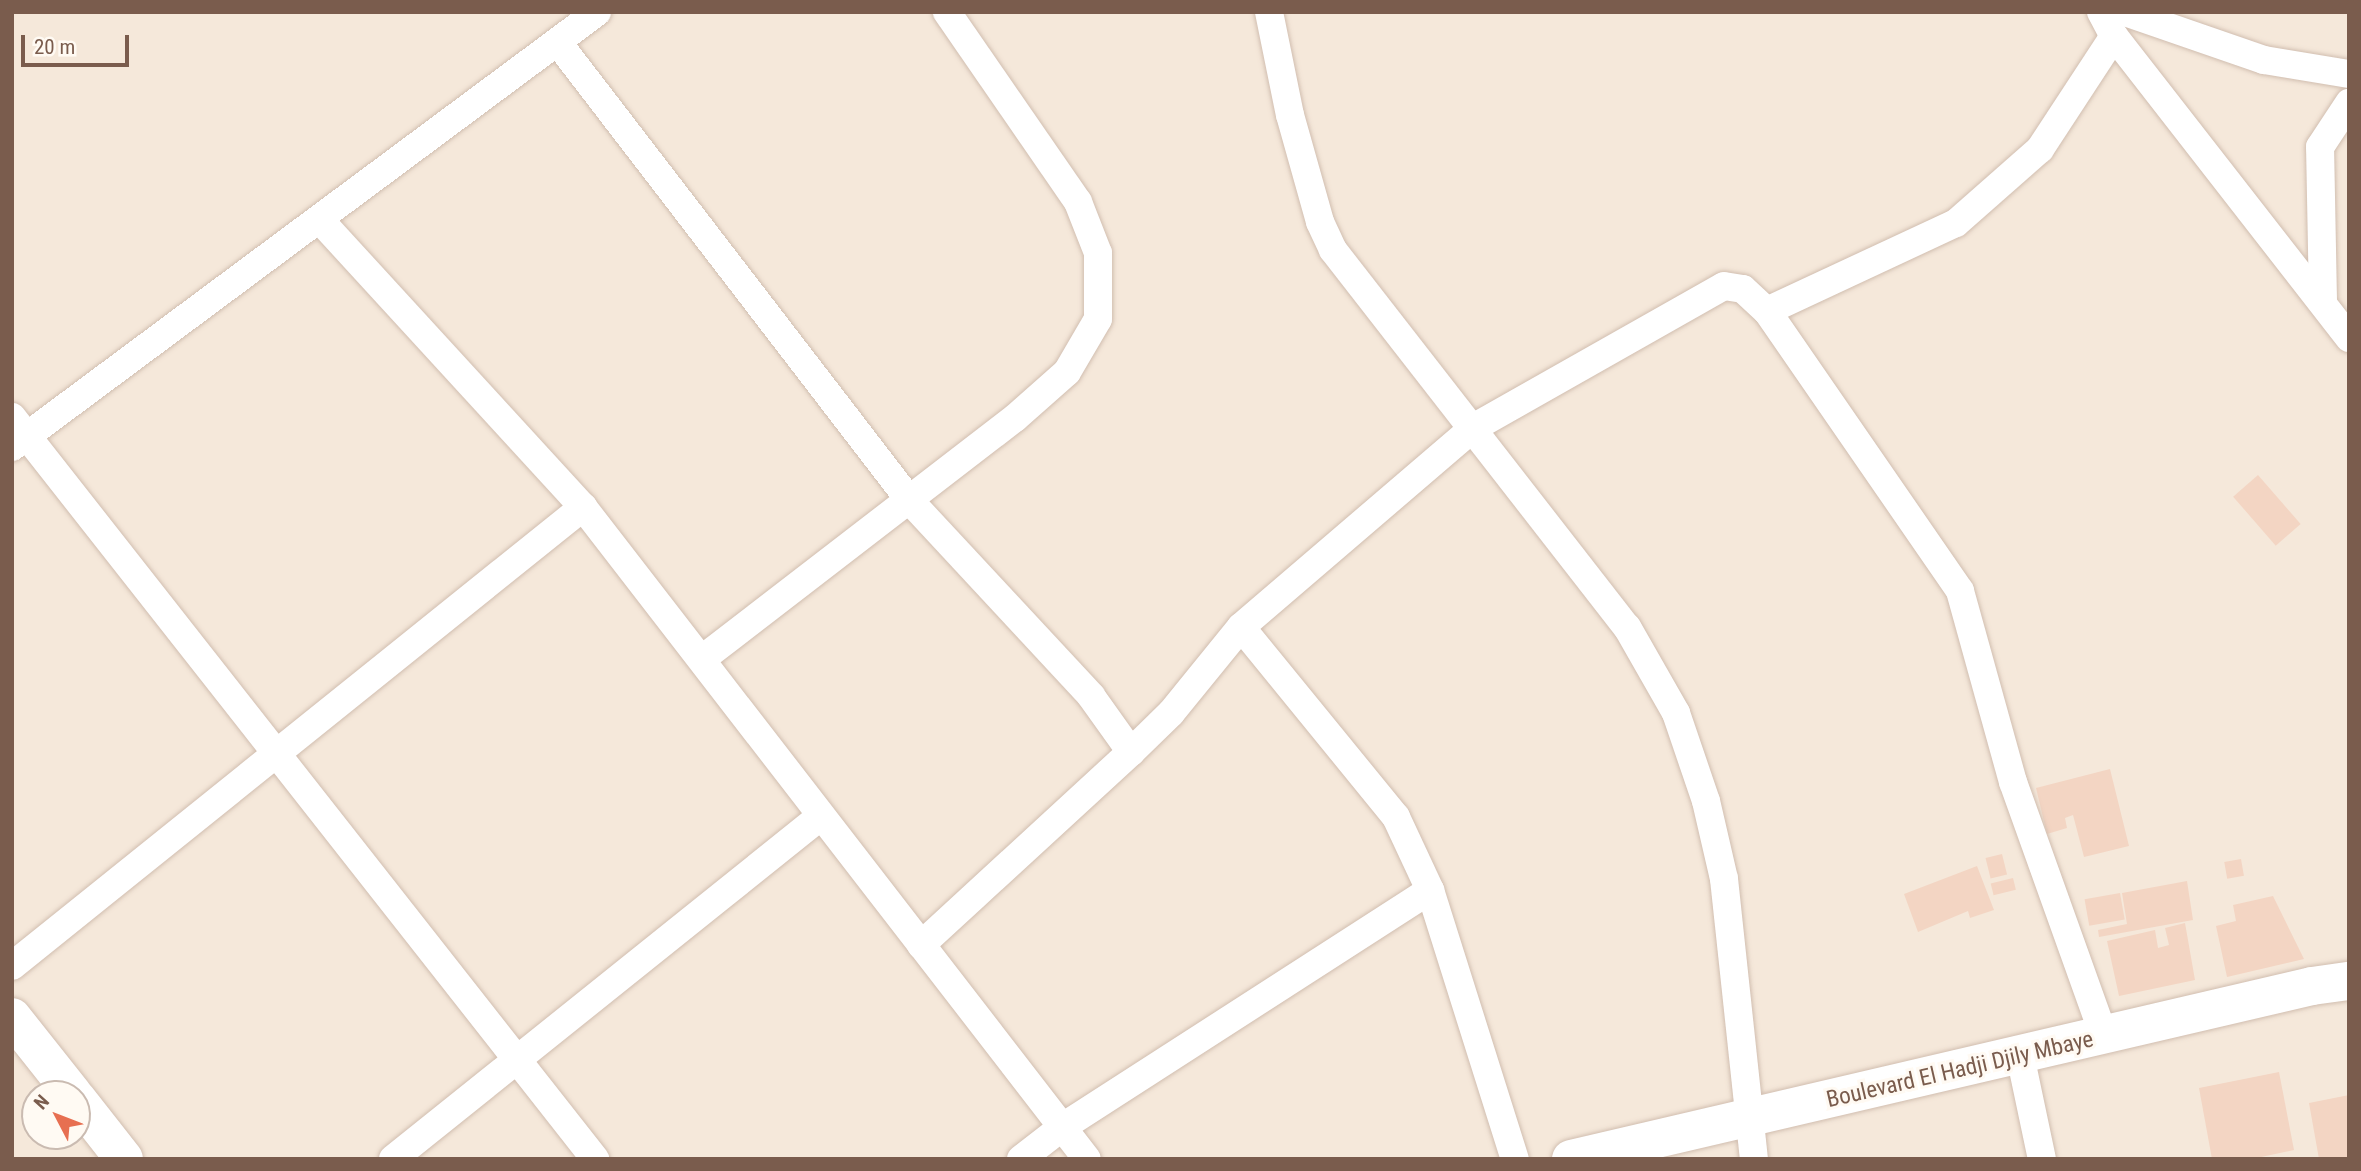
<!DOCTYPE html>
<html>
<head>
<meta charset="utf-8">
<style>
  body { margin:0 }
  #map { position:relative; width:2361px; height:1171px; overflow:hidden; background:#fdf6ec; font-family:"Roboto Condensed",sans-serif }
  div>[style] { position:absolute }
  .residential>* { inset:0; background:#f5e8da }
  .building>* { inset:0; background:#f3d5c3; transform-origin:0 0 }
  .roads { filter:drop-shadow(0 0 2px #d1beb0) drop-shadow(0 0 2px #d1beb0) }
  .street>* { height:28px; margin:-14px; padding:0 14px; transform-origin:14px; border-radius:14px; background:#fff }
  .secondary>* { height:38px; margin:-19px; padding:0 19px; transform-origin:19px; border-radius:19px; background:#fff }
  span { translate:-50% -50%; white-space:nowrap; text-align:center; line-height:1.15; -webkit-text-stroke:6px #fffaf3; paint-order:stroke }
  .street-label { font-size:23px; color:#7a5c4d }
  .frame { position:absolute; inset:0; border:14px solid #7a5c4d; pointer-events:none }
  .north { position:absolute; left:21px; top:1080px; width:70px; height:70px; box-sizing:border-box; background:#fffaf3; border:2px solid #cabbb1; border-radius:50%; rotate:312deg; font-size:19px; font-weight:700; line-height:28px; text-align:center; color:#7a5c4d }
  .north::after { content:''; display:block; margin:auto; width:24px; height:32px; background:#e76f51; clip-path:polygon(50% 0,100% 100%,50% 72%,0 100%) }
  .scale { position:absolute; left:21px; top:35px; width:108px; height:32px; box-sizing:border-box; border:4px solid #7a5c4d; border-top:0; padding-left:9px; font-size:21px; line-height:24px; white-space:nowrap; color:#7a5c4d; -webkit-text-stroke:5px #fffaf3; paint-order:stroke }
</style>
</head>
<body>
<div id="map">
  <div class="residential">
    <div style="clip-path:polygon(evenodd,12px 12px,2349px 12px,2349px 1159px,12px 1159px,12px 12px,35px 1094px,77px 1094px,77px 1136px,35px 1136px,35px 1094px)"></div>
  </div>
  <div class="building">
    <div style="left:2258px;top:475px;width:65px;height:33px;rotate:49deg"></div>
    <div style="clip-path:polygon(2110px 769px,2129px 846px,2084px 857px,2073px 815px,2065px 818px,2067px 828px,2047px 834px,2036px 788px)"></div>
    <div style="left:2002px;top:854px;width:21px;height:17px;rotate:76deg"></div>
    <div style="left:2241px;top:859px;width:17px;height:17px;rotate:80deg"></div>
    <div style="clip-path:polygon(1977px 866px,1994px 910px,1970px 918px,1968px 911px,1918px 932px,1904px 894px)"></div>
    <div style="left:2013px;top:878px;width:12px;height:23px;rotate:76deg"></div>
    <div style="clip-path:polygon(2187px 881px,2193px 920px,2099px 937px,2098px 930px,2127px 924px,2122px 893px)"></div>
    <div style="left:2120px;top:893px;width:27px;height:36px;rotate:80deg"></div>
    <div style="clip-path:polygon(2273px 896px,2304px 959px,2227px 977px,2216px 926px,2236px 921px,2233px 905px)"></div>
    <div style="clip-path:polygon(2185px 923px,2195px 980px,2119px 996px,2107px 941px,2155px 930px,2158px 948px,2169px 945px,2165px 928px)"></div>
    <div style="clip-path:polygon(2279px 1072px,2294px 1150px,2252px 1159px,2212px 1159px,2199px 1088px)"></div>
    <div style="clip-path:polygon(2349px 1095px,2349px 1159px,2319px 1159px,2309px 1103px)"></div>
  </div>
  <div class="roads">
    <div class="street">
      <div style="left:1269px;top:12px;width:105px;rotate:78.5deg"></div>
      <div style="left:1290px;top:115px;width:111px;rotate:74.3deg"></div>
      <div style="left:1320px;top:222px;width:31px;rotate:65deg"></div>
      <div style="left:1333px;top:250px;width:478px;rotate:52.1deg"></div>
      <div style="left:1627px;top:627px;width:99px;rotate:60.3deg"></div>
      <div style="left:1676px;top:713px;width:93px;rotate:71.2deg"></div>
      <div style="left:1706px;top:801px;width:80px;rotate:77deg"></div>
      <div style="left:1724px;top:879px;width:282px;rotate:83.9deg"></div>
      <div style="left:2101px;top:12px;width:27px;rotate:62deg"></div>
      <div style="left:2114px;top:36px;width:383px;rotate:52.1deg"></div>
      <div style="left:2125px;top:12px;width:147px;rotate:19.1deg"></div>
      <div style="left:2264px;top:60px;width:86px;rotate:9.4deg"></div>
      <div style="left:559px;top:44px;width:578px;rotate:52.46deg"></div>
      <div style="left:911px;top:502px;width:265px;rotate:47.1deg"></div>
      <div style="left:1091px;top:696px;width:69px;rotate:54.5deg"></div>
      <div style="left:1131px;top:752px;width:56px;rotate:-44.3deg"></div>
      <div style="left:1171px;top:713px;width:111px;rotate:-50.9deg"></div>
      <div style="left:1241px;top:627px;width:306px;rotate:-40.6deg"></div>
      <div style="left:1473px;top:428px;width:288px;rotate:-29.5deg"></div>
      <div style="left:1724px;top:286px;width:19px;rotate:9deg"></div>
      <div style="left:1743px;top:289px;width:33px;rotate:43deg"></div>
      <div style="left:1767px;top:311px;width:340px;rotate:55.4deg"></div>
      <div style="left:1960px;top:591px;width:198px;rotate:74.5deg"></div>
      <div style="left:2013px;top:782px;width:270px;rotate:70.3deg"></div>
      <div style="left:320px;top:220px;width:389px;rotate:47.5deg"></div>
      <div style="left:583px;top:507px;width:824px;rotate:52.3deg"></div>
      <div style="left:2323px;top:301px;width:154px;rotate:-91.1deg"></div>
      <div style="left:2320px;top:147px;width:53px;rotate:-56.6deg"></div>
      <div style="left:1767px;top:311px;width:208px;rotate:-25deg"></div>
      <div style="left:1956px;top:223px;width:112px;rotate:-41.4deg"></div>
      <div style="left:2040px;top:149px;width:135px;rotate:-56.8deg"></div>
      <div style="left:12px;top:417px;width:944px;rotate:51.84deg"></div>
      <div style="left:12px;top:447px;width:729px;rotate:-36.63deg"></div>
      <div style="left:1241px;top:627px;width:245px;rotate:50.8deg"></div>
      <div style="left:1396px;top:817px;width:81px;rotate:65deg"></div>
      <div style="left:1430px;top:890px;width:282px;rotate:72.5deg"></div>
      <div style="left:702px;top:659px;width:395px;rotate:-37.6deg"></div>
      <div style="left:1015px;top:418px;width:69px;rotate:-41.5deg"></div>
      <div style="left:1067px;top:372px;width:61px;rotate:-59.7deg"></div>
      <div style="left:1098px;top:319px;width:66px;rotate:-90deg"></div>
      <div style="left:1098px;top:253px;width:55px;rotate:-111.4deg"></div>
      <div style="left:1078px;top:202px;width:231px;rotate:-124.6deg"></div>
      <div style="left:921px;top:945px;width:285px;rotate:-42.6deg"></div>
      <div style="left:12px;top:966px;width:733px;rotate:-38.79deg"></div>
      <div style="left:2020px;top:1055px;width:106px;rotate:78.1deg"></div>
      <div style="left:393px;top:1159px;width:548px;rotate:-38.71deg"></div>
      <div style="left:1021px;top:1159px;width:51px;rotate:-37.8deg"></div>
      <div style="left:1061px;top:1128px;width:439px;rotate:-32.8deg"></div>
    </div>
    <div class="secondary">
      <div style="left:12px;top:1017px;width:98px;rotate:51.6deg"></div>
      <div style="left:77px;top:1099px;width:76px;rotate:51.9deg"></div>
      <div style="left:1571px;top:1159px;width:761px;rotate:-13.14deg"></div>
      <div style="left:2312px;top:986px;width:37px;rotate:-8deg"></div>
    </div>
  </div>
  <div class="street-label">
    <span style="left:1960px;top:1070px;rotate:-13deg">Boulevard El Hadji Djily Mbaye</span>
  </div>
  <div class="frame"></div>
  <div class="north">N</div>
  <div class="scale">20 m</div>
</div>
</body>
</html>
